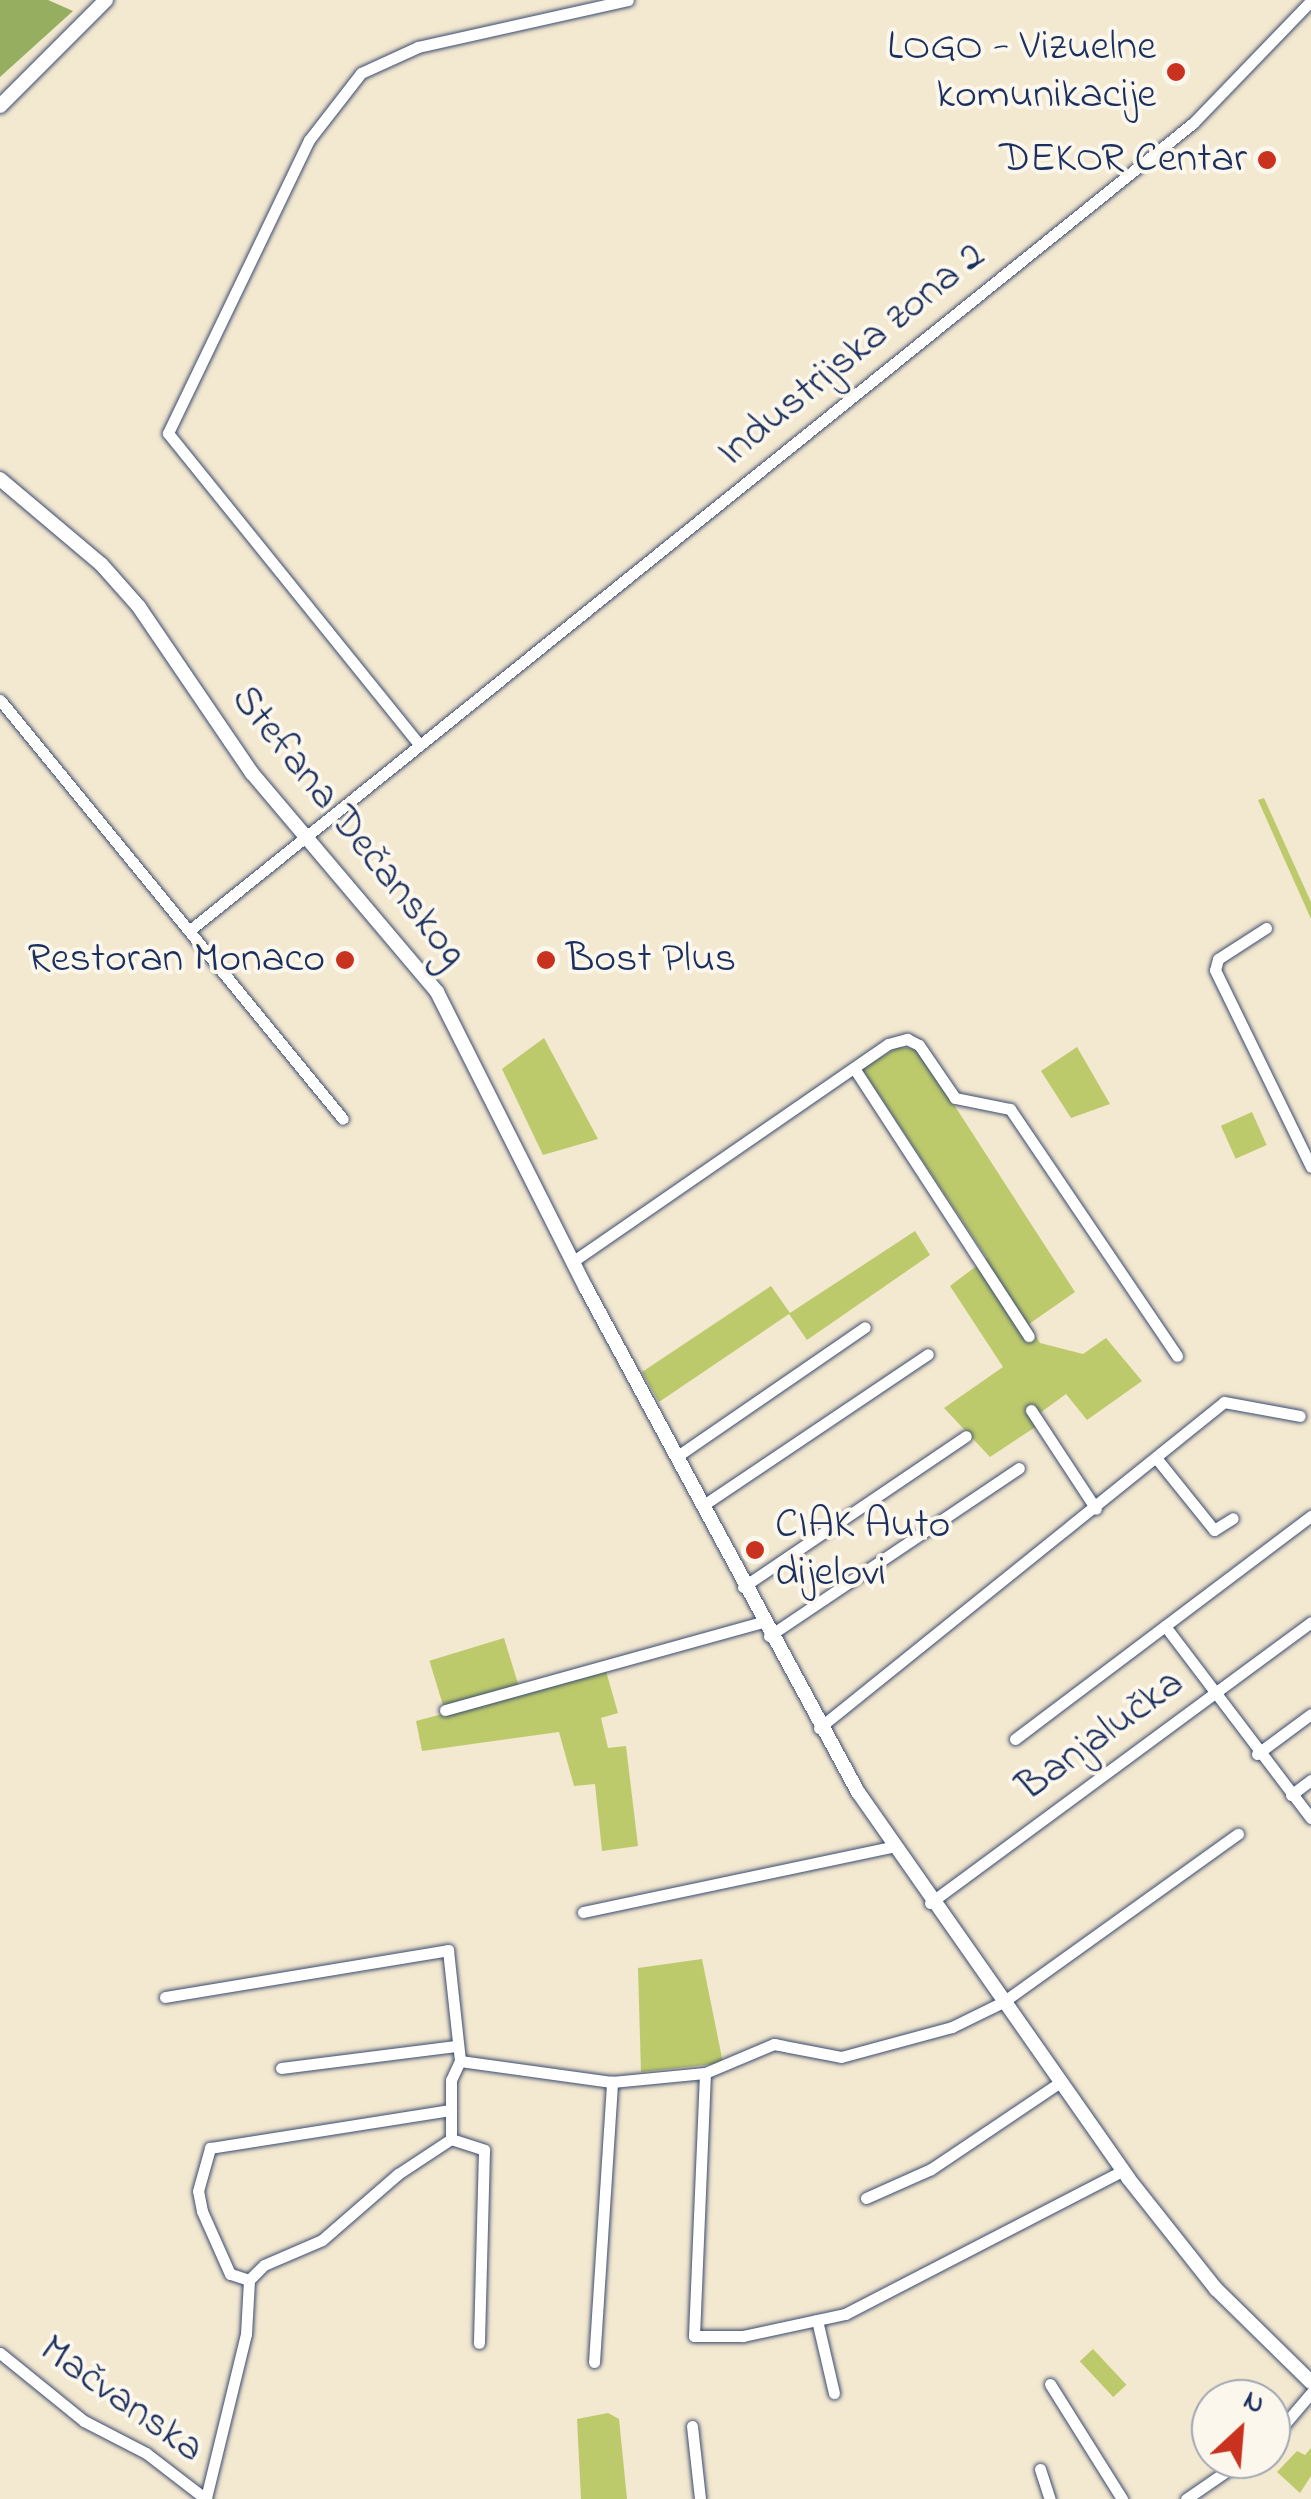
<!DOCTYPE html>
<html>
<head>
<meta charset="utf-8">
<style>
  body { margin:0 }
  #map { position:relative; width:1311px; height:2499px; overflow:hidden; background:#f3e8d0; font-family:"Indie Flower",sans-serif }
  div>[style] { position:absolute }
  .green>* { inset:0; background:#bdca6c; transform-origin:0 0 }
  .forest>* { inset:0; background:#96ae60 }
  .roads { filter:drop-shadow(0 0 2px #3b4b6f) drop-shadow(0 0 2px #3b4b6f) }
  .minor>* { height:11px; margin:-5.5px; padding:0 5.5px; transform-origin:5.5px; border-radius:5.5px; background:#fff }
  .major>* { height:14px; margin:-7px; padding:0 7px; transform-origin:7px; border-radius:7px; background:#fff }
  .dots>* { width:28px; height:28px; translate:-50% -50%; box-sizing:border-box; border:5px solid #fbf7ec; border-radius:50% }
  span { translate:-50% -50%; white-space:nowrap; text-align:center; line-height:1.15; -webkit-text-stroke:8px #fbf7ec; paint-order:stroke }
  .poi-label { font-size:42px; color:#1b2f5e }
  .right { translate:-100% -50%; text-align:right }
  .left { translate:0 -50%; text-align:left }
  .street-label { font-size:42px; color:#1b2f5e }
  .north { position:absolute; left:1191px; top:2379px; width:100px; height:100px; box-sizing:border-box; background:#fbf7ec; border:2px solid #a1a7b3; border-radius:50%; rotate:26deg; font-size:28px; font-weight:700; line-height:40px; text-align:center; color:#1b2f5e }
  .north::after { content:''; display:block; margin:auto; width:35px; height:45px; background:#c8321e; clip-path:polygon(50% 0,100% 100%,50% 72%,0 100%) }
</style>
</head>
<body>
<div id="map">
  <div class="green">
    <div style="clip-path:polygon(1264px 798px,1311px 902px,1311px 919px,1258px 800px)"></div>
    <div style="clip-path:polygon(544px 1038px,598px 1139px,543px 1155px,502px 1069px)"></div>
    <div style="clip-path:polygon(898px 1047px,918px 1049px,1075px 1292px,1029px 1324px,1040px 1343px,1083px 1354px,1106px 1338px,1142px 1381px,1087px 1420px,1066px 1394px,1040px 1413px,1034px 1405px,1027px 1409px,1037px 1426px,990px 1457px,944px 1408px,1003px 1367px,950px 1286px,987px 1258px,862px 1069px)"></div>
    <div style="clip-path:polygon(1077px 1047px,1110px 1104px,1071px 1118px,1041px 1071px)"></div>
    <div style="left:1252px;top:1112px;width:36px;height:34px;rotate:66deg"></div>
    <div style="clip-path:polygon(915px 1231px,930px 1255px,807px 1340px,789px 1314px,659px 1402px,642px 1372px,771px 1286px,790px 1313px)"></div>
    <div style="left:504px;top:1638px;width:51px;height:78px;rotate:73deg"></div>
    <div style="clip-path:polygon(606px 1671px,618px 1713px,601px 1718px,608px 1748px,626px 1746px,638px 1846px,602px 1851px,595px 1784px,574px 1786px,559px 1732px,422px 1751px,416px 1721px)"></div>
    <div style="clip-path:polygon(702px 1959px,723px 2063px,641px 2072px,638px 1968px)"></div>
    <div style="left:1093px;top:2349px;width:49px;height:18px;rotate:47deg"></div>
    <div style="clip-path:polygon(608px 2413px,619px 2419px,627px 2499px,581px 2499px,577px 2419px)"></div>
    <div style="clip-path:polygon(1311px 2448px,1311px 2476px,1300px 2493px,1277px 2472px,1297px 2451px,1305px 2455px)"></div>
  </div>
  <div class="forest">
    <div style="clip-path:polygon(0 0,48px 0,73px 11px,0 77px)"></div>
  </div>
  <div class="roads">
    <div class="minor">
      <div style="left:0;top:700px;width:541px;rotate:50.7deg"></div>
      <div style="left:418px;top:743px;width:398px;rotate:-128.9deg"></div>
      <div style="left:168px;top:433px;width:325px;rotate:-64.3deg"></div>
      <div style="left:309px;top:140px;width:85px;rotate:-52.2deg"></div>
      <div style="left:361px;top:73px;width:63px;rotate:-24.5deg"></div>
      <div style="left:418px;top:47px;width:215px;rotate:-12.6deg"></div>
      <div style="left:1266px;top:928px;width:57px;rotate:147.1deg"></div>
      <div style="left:1218px;top:959px;width:11px;rotate:105deg"></div>
      <div style="left:1215px;top:970px;width:219px;rotate:64deg"></div>
      <div style="left:190px;top:930px;width:1287px;rotate:-38.82deg"></div>
      <div style="left:1193px;top:123px;width:170px;rotate:-46deg"></div>
      <div style="left:854px;top:1068px;width:320px;rotate:56.9deg"></div>
      <div style="left:572px;top:1262px;width:384px;rotate:-34.6deg"></div>
      <div style="left:888px;top:1044px;width:20px;rotate:-15deg"></div>
      <div style="left:907px;top:1039px;width:13px;rotate:27deg"></div>
      <div style="left:919px;top:1045px;width:64px;rotate:55.8deg"></div>
      <div style="left:955px;top:1098px;width:56px;rotate:11.3deg"></div>
      <div style="left:1010px;top:1109px;width:298px;rotate:55.9deg"></div>
      <div style="left:1031px;top:1410px;width:118px;rotate:56.7deg"></div>
      <div style="left:676px;top:1457px;width:229px;rotate:-34.5deg"></div>
      <div style="left:1157px;top:1459px;width:91px;rotate:51.2deg"></div>
      <div style="left:1214px;top:1530px;width:22px;rotate:-32deg"></div>
      <div style="left:702px;top:1506px;width:272px;rotate:-33.9deg"></div>
      <div style="left:743px;top:1587px;width:269px;rotate:-34.1deg"></div>
      <div style="left:1165px;top:1626px;width:241px;rotate:52.8deg"></div>
      <div style="left:769px;top:1636px;width:301px;rotate:-33.9deg"></div>
      <div style="left:445px;top:1710px;width:329px;rotate:-15.5deg"></div>
      <div style="left:819px;top:1728px;width:520px;rotate:-38.83deg"></div>
      <div style="left:1224px;top:1402px;width:77px;rotate:10.4deg"></div>
      <div style="left:1015px;top:1739px;width:371px;rotate:-37deg"></div>
      <div style="left:1257px;top:1754px;width:67px;rotate:-36.5deg"></div>
      <div style="left:1291px;top:1795px;width:25px;rotate:-37deg"></div>
      <div style="left:930px;top:1903px;width:473px;rotate:-36.4deg"></div>
      <div style="left:583px;top:1912px;width:316px;rotate:-11.9deg"></div>
      <div style="left:165px;top:1997px;width:287px;rotate:-9.4deg"></div>
      <div style="left:448px;top:1950px;width:112px;rotate:83.8deg"></div>
      <div style="left:460px;top:2061px;width:153px;rotate:7.9deg"></div>
      <div style="left:612px;top:2082px;width:93px;rotate:-5.5deg"></div>
      <div style="left:705px;top:2073px;width:75px;rotate:-22.8deg"></div>
      <div style="left:774px;top:2044px;width:68px;rotate:11deg"></div>
      <div style="left:841px;top:2057px;width:115px;rotate:-15.1deg"></div>
      <div style="left:952px;top:2027px;width:57px;rotate:-26.1deg"></div>
      <div style="left:1003px;top:2002px;width:289px;rotate:-35.6deg"></div>
      <div style="left:281px;top:2068px;width:174px;rotate:-7.2deg"></div>
      <div style="left:705px;top:2073px;width:263px;rotate:92.4deg"></div>
      <div style="left:694px;top:2336px;width:49px"></div>
      <div style="left:743px;top:2336px;width:104px;rotate:-12.2deg"></div>
      <div style="left:845px;top:2314px;width:312px;rotate:-27.3deg"></div>
      <div style="left:451px;top:2139px;width:59px;rotate:-90deg"></div>
      <div style="left:451px;top:2080px;width:21px;rotate:-65deg"></div>
      <div style="left:866px;top:2198px;width:71px;rotate:-24deg"></div>
      <div style="left:931px;top:2169px;width:154px;rotate:-33.9deg"></div>
      <div style="left:249px;top:2280px;width:20px;rotate:-162deg"></div>
      <div style="left:230px;top:2274px;width:69px;rotate:-114deg"></div>
      <div style="left:202px;top:2211px;width:20px;rotate:-101deg"></div>
      <div style="left:198px;top:2191px;width:45px;rotate:-74.4deg"></div>
      <div style="left:210px;top:2148px;width:244px;rotate:-9deg"></div>
      <div style="left:817px;top:2320px;width:75px;rotate:76.9deg"></div>
      <div style="left:0;top:2353px;width:108px;rotate:39deg"></div>
      <div style="left:84px;top:2421px;width:70px;rotate:27.3deg"></div>
      <div style="left:146px;top:2453px;width:76px;rotate:37.5deg"></div>
      <div style="left:594px;top:2362px;width:281px;rotate:-86.3deg"></div>
      <div style="left:1050px;top:2384px;width:136px;rotate:57.9deg"></div>
      <div style="left:692px;top:2426px;width:73px;rotate:83.7deg"></div>
      <div style="left:1271px;top:2440px;width:62px;rotate:-49.6deg"></div>
      <div style="left:1040px;top:2469px;width:32px;rotate:72deg"></div>
      <div style="left:206px;top:2498px;width:169px;rotate:-76.3deg"></div>
      <div style="left:246px;top:2334px;width:54px;rotate:-86.8deg"></div>
      <div style="left:249px;top:2280px;width:21px;rotate:-45deg"></div>
      <div style="left:264px;top:2265px;width:63px;rotate:-23.3deg"></div>
      <div style="left:322px;top:2240px;width:101px;rotate:-41deg"></div>
      <div style="left:398px;top:2174px;width:64px;rotate:-33.4deg"></div>
      <div style="left:451px;top:2139px;width:35px;rotate:18deg"></div>
      <div style="left:484px;top:2150px;width:193px;rotate:91.5deg"></div>
      <div style="left:1186px;top:2499px;width:70px;rotate:-34.6deg"></div>
    </div>
    <div class="major">
      <div style="left:0;top:106px;width:150px;rotate:-45deg"></div>
      <div style="left:0;top:479px;width:132px;rotate:40.1deg"></div>
      <div style="left:101px;top:564px;width:57px;rotate:48.5deg"></div>
      <div style="left:139px;top:607px;width:201px;rotate:55.8deg"></div>
      <div style="left:252px;top:773px;width:287px;rotate:49.8deg"></div>
      <div style="left:437px;top:992px;width:331px;rotate:63.3deg"></div>
      <div style="left:586px;top:1288px;width:573px;rotate:61.65deg"></div>
      <div style="left:858px;top:1792px;width:471px;rotate:55deg"></div>
      <div style="left:1128px;top:2178px;width:142px;rotate:51.6deg"></div>
      <div style="left:1216px;top:2289px;width:133px;rotate:44.4deg"></div>
    </div>
  </div>
  <div class="dots">
    <div style="left:1176px;top:72px;background:#c8321e"></div>
    <div style="left:1267px;top:160px;background:#c8321e"></div>
    <div style="left:345px;top:960px;background:#c8321e"></div>
    <div style="left:546px;top:960px;background:#c8321e"></div>
    <div style="left:755px;top:1550px;background:#c8321e"></div>
  </div>
  <div class="poi-label">
    <span class="right" style="left:1156px;top:72px">LOGO - Vizuelne<br>komunikacije</span>
    <span class="right" style="left:1247px;top:160px">DEKOR Centar</span>
    <span class="right" style="left:325px;top:960px">Restoran Monaco</span>
    <span class="left" style="left:566px;top:960px">Bost Plus</span>
    <span class="left" style="left:775px;top:1550px">CIAK Auto<br>dijelovi</span>
  </div>
  <div class="street-label">
    <span style="left:852px;top:355px;rotate:-39deg">Industrijska zona 2</span>
    <span style="left:348px;top:827px;rotate:51deg">Stefana Dečanskog</span>
    <span style="left:1101px;top:1736px;rotate:-36deg">Banjalučka</span>
    <span style="left:121px;top:2400px;rotate:35deg">Mačvanska</span>
  </div>
  <div class="north">N</div>
</div>
</body>
</html>
